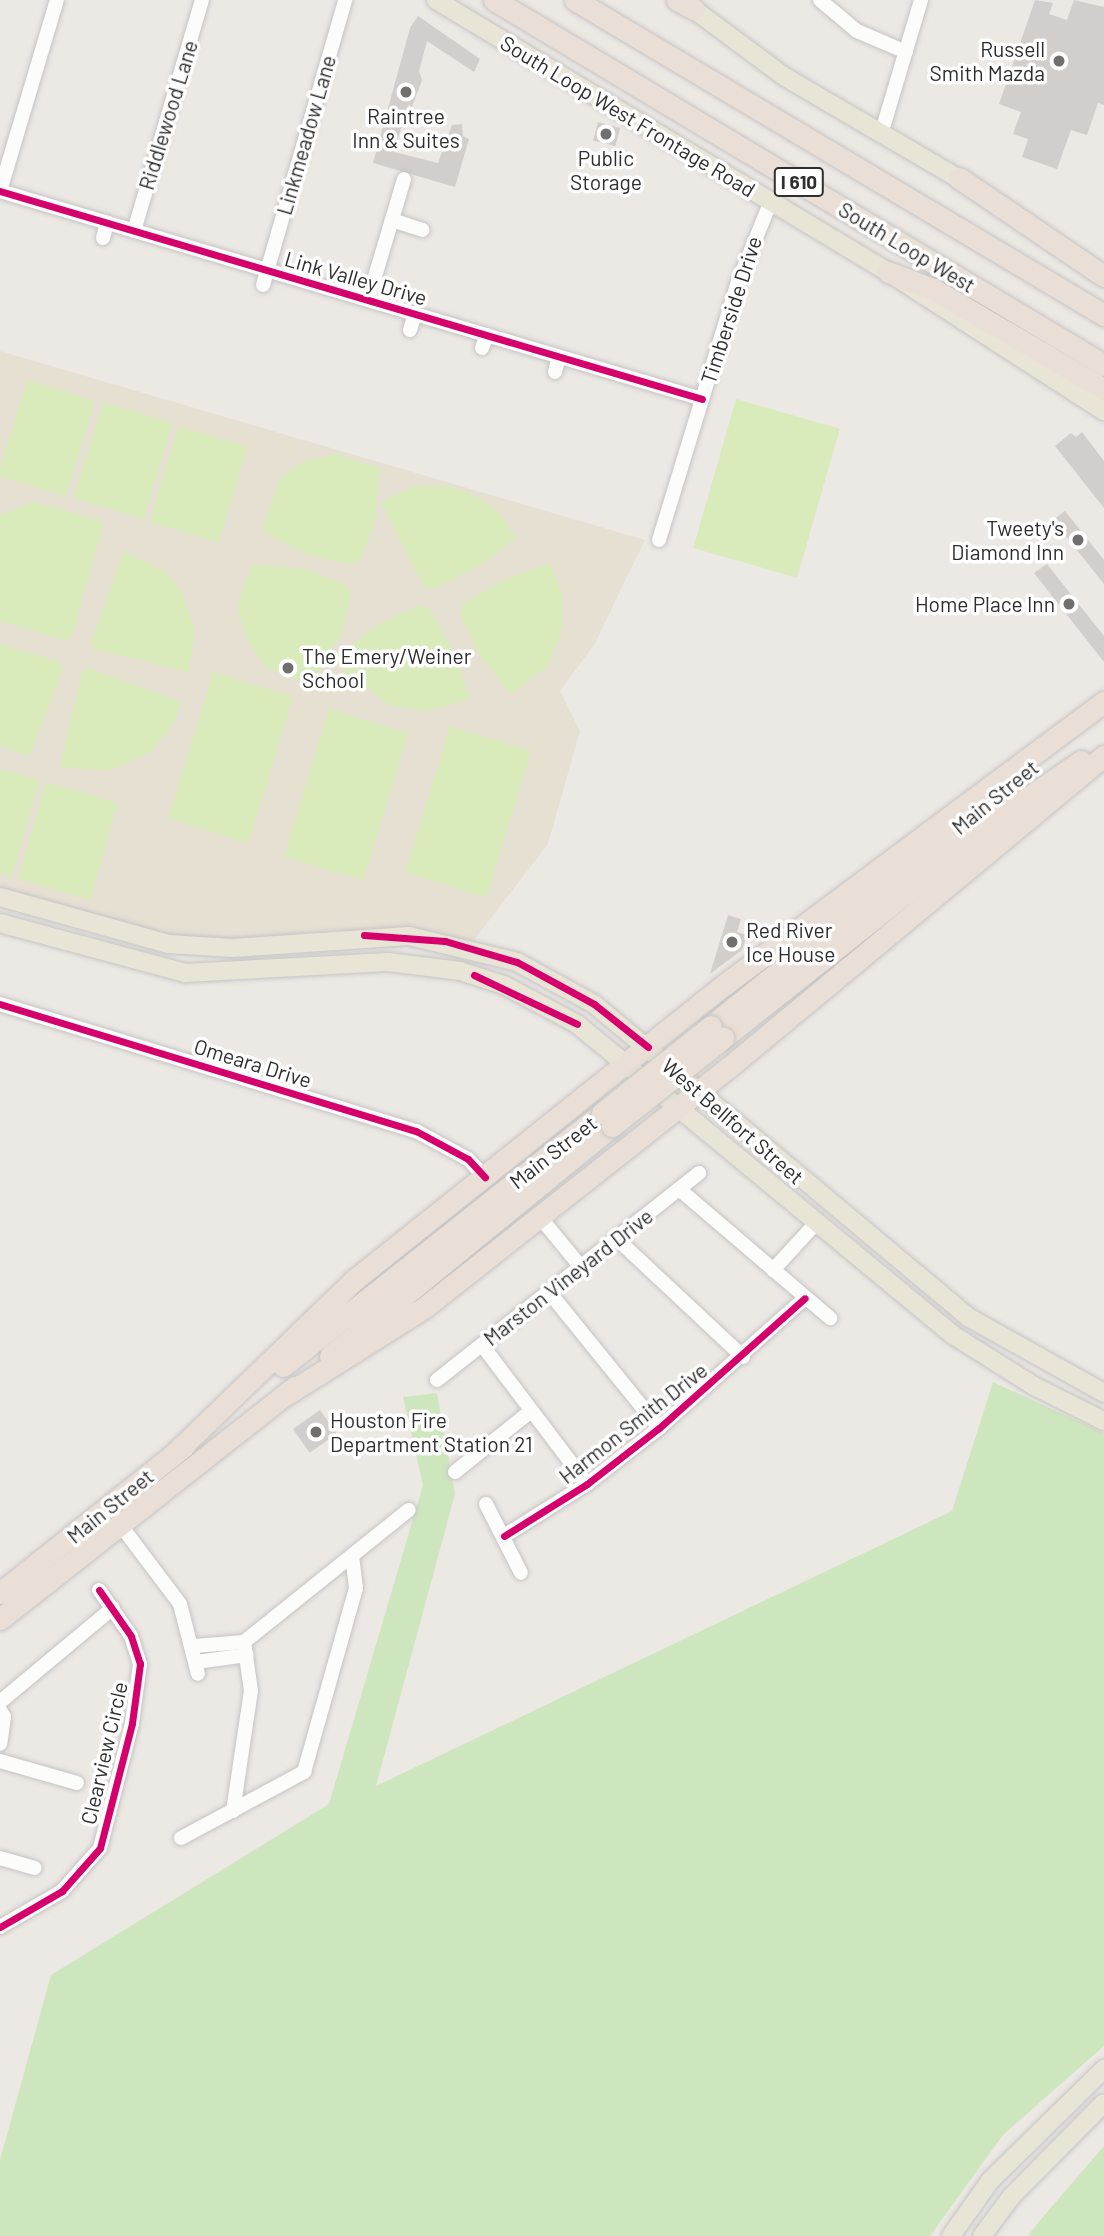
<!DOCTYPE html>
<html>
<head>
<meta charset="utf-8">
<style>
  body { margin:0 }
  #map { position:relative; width:1104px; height:2236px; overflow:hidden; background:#ece8e4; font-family:Barlow,sans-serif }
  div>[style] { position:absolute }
  .education>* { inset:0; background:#e6e0d3 }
  .green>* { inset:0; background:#cee6be }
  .pitch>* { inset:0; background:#d9eabb; transform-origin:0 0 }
  .building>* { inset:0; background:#d1cecb; transform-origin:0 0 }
  .roads { filter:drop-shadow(0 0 2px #c5c4c5) drop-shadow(0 0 2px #c5c4c5) }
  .minor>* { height:14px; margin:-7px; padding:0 7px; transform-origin:7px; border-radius:7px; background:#fcfcfb }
  .major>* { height:18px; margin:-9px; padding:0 9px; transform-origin:9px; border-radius:9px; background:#e8e4d6 }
  .highway>* { height:21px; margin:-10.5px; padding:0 10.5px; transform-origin:10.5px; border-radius:10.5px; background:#eadfd6 }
  .bridges { filter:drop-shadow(0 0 2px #c6c5c4) drop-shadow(0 0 2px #c6c5c4) }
  .highway-bridge>* { height:21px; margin:-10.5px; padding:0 10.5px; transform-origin:10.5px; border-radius:10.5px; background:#eadfd6 }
  .cycleway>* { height:7px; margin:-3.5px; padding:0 3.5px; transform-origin:3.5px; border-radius:3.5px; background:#d6006c }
  .dots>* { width:19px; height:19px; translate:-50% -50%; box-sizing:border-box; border:4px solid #fff; border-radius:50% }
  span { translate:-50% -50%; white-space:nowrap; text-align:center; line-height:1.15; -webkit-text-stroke:7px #fff; paint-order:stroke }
  .shield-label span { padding:2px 5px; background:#fff; border:2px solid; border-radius:5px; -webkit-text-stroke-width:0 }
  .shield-label { font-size:19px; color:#2e2e2e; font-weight:700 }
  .poi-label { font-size:21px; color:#2e2e2e }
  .right { translate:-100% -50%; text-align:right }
  .left { translate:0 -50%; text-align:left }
  .street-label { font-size:21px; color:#2e2e2e }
</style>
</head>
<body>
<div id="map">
  <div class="education">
    <div style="clip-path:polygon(0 351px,645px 540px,594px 645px,560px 691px,580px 731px,548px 844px,474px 940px,334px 930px,199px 945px,0 890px)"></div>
  </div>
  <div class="green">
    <div style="clip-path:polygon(993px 1382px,1104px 1433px,1104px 2046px,1003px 2135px,930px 2236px,0 2236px,0 2160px,51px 1975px,329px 1804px,423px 1485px,403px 1397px,437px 1393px,455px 1494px,376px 1786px,952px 1511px)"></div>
    <div style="clip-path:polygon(1104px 2146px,1104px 2236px,1028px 2236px,1036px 2225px)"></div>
  </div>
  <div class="pitch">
    <div style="left:27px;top:380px;width:71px;height:100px;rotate:17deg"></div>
    <div style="left:736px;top:399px;width:108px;height:155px;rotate:16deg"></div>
    <div style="left:103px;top:402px;width:73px;height:100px;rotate:17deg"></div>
    <div style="left:179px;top:426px;width:72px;height:100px;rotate:17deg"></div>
    <div style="clip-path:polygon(334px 454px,380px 468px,376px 518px,360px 561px,352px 565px,309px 555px,261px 531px,280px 479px,301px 463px)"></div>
    <div style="clip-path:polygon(416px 486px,449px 486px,477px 497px,500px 513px,516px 539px,479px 566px,433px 589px,424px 587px,381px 502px)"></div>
    <div style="clip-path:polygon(36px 502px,104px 522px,72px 637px,64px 640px,0 621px,0 515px)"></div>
    <div style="clip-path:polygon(124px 551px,164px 571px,182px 591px,195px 631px,189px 672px,94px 649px,91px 642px)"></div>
    <div style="clip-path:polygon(550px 563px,563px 596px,563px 628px,547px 667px,511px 694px,478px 654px,460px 613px,463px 603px,499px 582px)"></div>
    <div style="clip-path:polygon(251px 564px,305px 569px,346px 585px,351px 595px,340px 638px,311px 684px,266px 668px,249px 643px,237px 609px)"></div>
    <div style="clip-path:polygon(420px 605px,429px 608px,455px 654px,470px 699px,428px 711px,391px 706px,342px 670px,335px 657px,379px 624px)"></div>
    <div style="clip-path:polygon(0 644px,59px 661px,64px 667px,29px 757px,0 745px)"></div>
    <div style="clip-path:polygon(89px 668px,181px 702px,173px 725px,152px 751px,110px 771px,60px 767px,82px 672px)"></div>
    <div style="left:213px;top:672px;width:84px;height:153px;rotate:17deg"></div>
    <div style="left:329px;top:709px;width:83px;height:154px;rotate:17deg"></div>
    <div style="left:450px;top:726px;width:85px;height:153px;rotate:17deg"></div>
    <div style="clip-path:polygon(0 769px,39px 780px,12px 877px,0 873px)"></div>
    <div style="left:46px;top:782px;width:75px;height:101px;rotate:16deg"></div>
  </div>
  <div class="building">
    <div style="clip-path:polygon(1035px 0,1053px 3px,1049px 14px,1067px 20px,1074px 0,1104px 7px,1104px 105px,1098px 103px,1087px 135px,1071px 130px,1057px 169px,1022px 157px,1028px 139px,1013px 134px,1021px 112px,999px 104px)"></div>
    <div style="clip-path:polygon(418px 16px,480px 59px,474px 72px,427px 41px,419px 71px,422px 80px,412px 107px,408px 105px,394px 152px,438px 163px,452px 125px,462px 124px,463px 136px,469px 139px,455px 187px,373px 163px,410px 28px)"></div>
    <div style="left:598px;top:122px;width:23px;height:19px;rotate:15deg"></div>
    <div style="clip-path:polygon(1082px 432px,1104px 461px,1104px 508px,1055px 446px,1071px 433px,1076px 437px)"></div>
    <div style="clip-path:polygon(1065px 511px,1104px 560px,1104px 584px,1053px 520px)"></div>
    <div style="clip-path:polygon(1047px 564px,1104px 636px,1104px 662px,1034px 573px)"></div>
    <div style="clip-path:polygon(728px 915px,741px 919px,737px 932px,747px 935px,742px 950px,710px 974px)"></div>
    <div style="left:320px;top:1410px;width:29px;height:33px;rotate:55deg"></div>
  </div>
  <div class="roads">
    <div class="minor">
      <div style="left:820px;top:0;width:48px;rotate:40deg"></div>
      <div style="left:857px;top:31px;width:53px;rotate:23.2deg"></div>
      <div style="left:882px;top:131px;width:137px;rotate:-73.4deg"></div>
      <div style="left:0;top:191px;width:732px;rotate:16.5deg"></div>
      <div style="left:0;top:191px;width:199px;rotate:-73.4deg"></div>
      <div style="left:392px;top:220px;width:32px;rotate:18deg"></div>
      <div style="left:134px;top:231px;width:241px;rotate:-73.6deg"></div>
      <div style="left:103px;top:238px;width:16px;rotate:-75deg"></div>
      <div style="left:263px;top:285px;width:297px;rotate:-73.9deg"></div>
      <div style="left:368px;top:300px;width:126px;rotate:-73.4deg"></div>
      <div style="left:410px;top:330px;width:17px;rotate:-73deg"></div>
      <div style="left:482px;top:348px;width:14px;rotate:-69deg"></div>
      <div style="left:555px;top:372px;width:16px;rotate:-76deg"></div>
      <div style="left:659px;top:540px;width:270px;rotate:-73deg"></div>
      <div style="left:738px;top:282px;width:87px;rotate:-67.8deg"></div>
      <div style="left:0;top:1004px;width:435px;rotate:17deg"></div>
      <div style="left:416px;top:1131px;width:59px;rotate:28.3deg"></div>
      <div style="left:468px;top:1159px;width:25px;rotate:47deg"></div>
      <div style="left:679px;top:1189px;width:199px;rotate:40.5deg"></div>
      <div style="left:539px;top:1216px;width:66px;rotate:50.5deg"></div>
      <div style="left:616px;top:1238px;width:174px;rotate:43.1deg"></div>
      <div style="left:773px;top:1270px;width:64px;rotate:-47.5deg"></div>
      <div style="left:549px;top:1292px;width:175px;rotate:51deg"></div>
      <div style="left:482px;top:1345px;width:174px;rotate:52.9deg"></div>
      <div style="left:437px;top:1380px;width:334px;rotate:-38.3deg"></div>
      <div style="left:455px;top:1472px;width:97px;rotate:-38.8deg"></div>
      <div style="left:486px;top:1504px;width:77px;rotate:63.1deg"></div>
      <div style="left:119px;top:1523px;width:101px;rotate:53deg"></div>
      <div style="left:180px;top:1604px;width:72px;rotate:75.6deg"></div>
      <div style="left:504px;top:1536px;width:98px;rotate:-32.1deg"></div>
      <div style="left:587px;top:1484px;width:91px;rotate:-37.9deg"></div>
      <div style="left:659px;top:1428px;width:195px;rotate:-41.7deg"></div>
      <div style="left:195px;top:1646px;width:49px;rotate:-4.7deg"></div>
      <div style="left:244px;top:1642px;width:211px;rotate:-38.7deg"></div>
      <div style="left:196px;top:1662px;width:51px;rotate:-7.8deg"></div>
      <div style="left:0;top:1702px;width:147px;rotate:-39.8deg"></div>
      <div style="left:0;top:1710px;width:8px;rotate:60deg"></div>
      <div style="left:4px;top:1717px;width:27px;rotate:98deg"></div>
      <div style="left:0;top:1761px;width:80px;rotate:15.9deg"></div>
      <div style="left:233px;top:1811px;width:121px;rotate:-81.5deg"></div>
      <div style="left:251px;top:1691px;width:49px;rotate:-98.1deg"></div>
      <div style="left:181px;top:1838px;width:140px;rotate:-28.2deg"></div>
      <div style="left:304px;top:1772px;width:191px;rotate:-74.2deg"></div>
      <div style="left:356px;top:1588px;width:31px;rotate:-97deg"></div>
      <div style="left:0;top:1858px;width:36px;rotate:16deg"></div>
      <div style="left:0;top:1927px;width:72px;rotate:-30.1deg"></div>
      <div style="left:62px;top:1891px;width:57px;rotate:-48.5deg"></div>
      <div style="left:100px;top:1848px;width:129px;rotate:-75.6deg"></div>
      <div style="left:132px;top:1723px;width:60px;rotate:-82.3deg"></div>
      <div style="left:140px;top:1664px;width:29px;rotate:-108deg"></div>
      <div style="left:131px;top:1636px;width:56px;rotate:-124.8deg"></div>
    </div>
    <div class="major">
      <div style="left:436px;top:0;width:528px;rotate:31.04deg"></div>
      <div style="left:888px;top:272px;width:257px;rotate:32.8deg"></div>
      <div style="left:684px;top:2px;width:126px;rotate:36.6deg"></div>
      <div style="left:785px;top:77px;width:214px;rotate:30.3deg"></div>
      <div style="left:0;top:897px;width:174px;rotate:15.6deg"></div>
      <div style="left:168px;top:944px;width:65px;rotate:3.5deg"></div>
      <div style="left:233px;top:948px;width:176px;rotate:-3.9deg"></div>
      <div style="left:409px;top:936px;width:111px;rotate:13.5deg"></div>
      <div style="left:517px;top:962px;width:88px;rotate:28.6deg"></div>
      <div style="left:594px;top:1004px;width:488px;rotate:39.9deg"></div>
      <div style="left:968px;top:1317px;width:156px;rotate:29.2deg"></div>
      <div style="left:0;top:923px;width:192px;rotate:15.1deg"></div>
      <div style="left:185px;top:973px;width:203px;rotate:-3.1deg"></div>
      <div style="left:388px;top:962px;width:73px;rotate:7.1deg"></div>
      <div style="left:460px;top:971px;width:46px;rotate:17.7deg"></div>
      <div style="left:504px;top:985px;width:83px;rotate:28.1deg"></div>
      <div style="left:577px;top:1024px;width:488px;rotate:39.6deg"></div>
      <div style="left:953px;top:1335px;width:96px;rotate:32.2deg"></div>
      <div style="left:1034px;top:1386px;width:78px;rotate:26.6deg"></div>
      <div style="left:951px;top:2236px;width:67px;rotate:-54.7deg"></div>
      <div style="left:990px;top:2181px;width:160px;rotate:-44.5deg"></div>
      <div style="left:982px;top:2236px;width:49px;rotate:-53.4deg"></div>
      <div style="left:1011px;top:2197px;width:132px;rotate:-45.3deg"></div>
    </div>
    <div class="highway">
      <div style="left:494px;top:0;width:711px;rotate:30.89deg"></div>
      <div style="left:575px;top:0;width:616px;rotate:30.77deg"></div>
      <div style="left:677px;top:0;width:19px;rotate:28deg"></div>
      <div style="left:959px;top:178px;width:175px;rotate:34.1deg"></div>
      <div style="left:888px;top:272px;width:48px;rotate:20.7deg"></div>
      <div style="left:933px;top:289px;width:198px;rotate:30.3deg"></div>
      <div style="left:711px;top:1026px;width:356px;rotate:-38.8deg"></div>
      <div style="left:723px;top:1038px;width:374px;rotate:-38.4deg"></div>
      <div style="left:1016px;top:806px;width:79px;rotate:-34.7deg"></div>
      <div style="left:330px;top:1356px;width:364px;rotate:-39.2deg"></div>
      <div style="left:283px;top:1366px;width:407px;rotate:-38.4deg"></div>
      <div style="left:287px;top:1394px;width:163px;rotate:-32.2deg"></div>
      <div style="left:425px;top:1307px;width:387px;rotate:-38.3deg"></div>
      <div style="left:729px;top:1067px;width:487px;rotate:-39.7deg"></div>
      <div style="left:174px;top:1454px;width:249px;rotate:-44deg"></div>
      <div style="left:353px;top:1281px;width:475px;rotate:-38.6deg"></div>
      <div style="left:724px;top:985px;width:474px;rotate:-36.7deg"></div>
      <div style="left:0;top:1593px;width:236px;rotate:-38.6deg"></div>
      <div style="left:0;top:1619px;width:375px;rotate:-38.2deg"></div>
    </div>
  </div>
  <div class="bridges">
    <div class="highway-bridge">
      <div style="left:602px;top:1113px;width:139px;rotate:-38.6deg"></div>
      <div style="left:612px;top:1126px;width:142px;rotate:-38.4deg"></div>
    </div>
  </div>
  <div class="cycleway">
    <div style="left:0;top:191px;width:732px;rotate:16.5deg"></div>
    <div style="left:364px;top:935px;width:81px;rotate:4.2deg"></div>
    <div style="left:445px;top:941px;width:75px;rotate:16.3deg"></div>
    <div style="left:517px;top:962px;width:88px;rotate:28.6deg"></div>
    <div style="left:594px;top:1004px;width:69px;rotate:38.5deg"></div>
    <div style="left:474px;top:975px;width:114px;rotate:25.4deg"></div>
    <div style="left:0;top:1004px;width:435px;rotate:17deg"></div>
    <div style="left:416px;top:1131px;width:59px;rotate:28.3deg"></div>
    <div style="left:468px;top:1159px;width:25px;rotate:47deg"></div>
    <div style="left:504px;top:1536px;width:98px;rotate:-32.1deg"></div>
    <div style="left:587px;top:1484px;width:91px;rotate:-37.9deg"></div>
    <div style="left:659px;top:1428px;width:195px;rotate:-41.7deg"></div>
    <div style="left:0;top:1927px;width:72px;rotate:-30.1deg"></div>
    <div style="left:62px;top:1891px;width:57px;rotate:-48.5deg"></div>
    <div style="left:100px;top:1848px;width:129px;rotate:-75.6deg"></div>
    <div style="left:132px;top:1723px;width:60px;rotate:-82.3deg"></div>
    <div style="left:140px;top:1664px;width:29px;rotate:-108deg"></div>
    <div style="left:131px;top:1636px;width:56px;rotate:-124.8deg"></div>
  </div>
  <div class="dots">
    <div style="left:1059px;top:61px;background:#706f6e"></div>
    <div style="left:406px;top:92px;background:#706f6e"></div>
    <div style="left:606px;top:134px;background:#706f6e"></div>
    <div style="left:1078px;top:540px;background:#706f6e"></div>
    <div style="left:1069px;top:604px;background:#706f6e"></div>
    <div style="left:288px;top:668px;background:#706f6e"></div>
    <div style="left:732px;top:942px;background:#706f6e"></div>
    <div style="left:316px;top:1432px;background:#706f6e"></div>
  </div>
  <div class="shield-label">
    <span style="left:799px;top:182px">I 610</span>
  </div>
  <div class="poi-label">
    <span class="right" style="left:1045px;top:61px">Russell<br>Smith Mazda</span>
    <span style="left:406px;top:128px">Raintree<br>Inn &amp; Suites</span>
    <span style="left:606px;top:170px">Public<br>Storage</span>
    <span class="right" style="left:1064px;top:540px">Tweety's<br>Diamond Inn</span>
    <span class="right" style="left:1055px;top:604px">Home Place Inn</span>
    <span class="left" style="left:302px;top:668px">The Emery/Weiner<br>School</span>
    <span class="left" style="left:746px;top:942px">Red River<br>Ice House</span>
    <span class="left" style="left:330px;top:1432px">Houston Fire<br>Department Station 21</span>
  </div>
  <div class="street-label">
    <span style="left:168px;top:115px;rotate:-73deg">Riddlewood Lane</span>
    <span style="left:628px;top:116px;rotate:31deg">South Loop West Frontage Road</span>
    <span style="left:306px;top:135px;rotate:-74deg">Linkmeadow Lane</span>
    <span style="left:907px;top:247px;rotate:31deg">South Loop West</span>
    <span style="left:356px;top:278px;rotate:16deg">Link Valley Drive</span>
    <span style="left:731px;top:310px;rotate:-72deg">Timberside Drive</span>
    <span style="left:995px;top:797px;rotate:-39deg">Main Street</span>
    <span style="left:253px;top:1063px;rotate:17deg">Omeara Drive</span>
    <span style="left:733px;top:1121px;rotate:41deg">West Bellfort Street</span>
    <span style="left:553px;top:1152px;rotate:-38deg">Main Street</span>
    <span style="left:568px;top:1277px;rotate:-38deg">Marston Vineyard Drive</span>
    <span style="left:633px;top:1423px;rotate:-38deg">Harmon Smith Drive</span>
    <span style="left:110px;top:1506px;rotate:-39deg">Main Street</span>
    <span style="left:104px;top:1753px;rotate:-77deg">Clearview Circle</span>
  </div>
</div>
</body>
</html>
